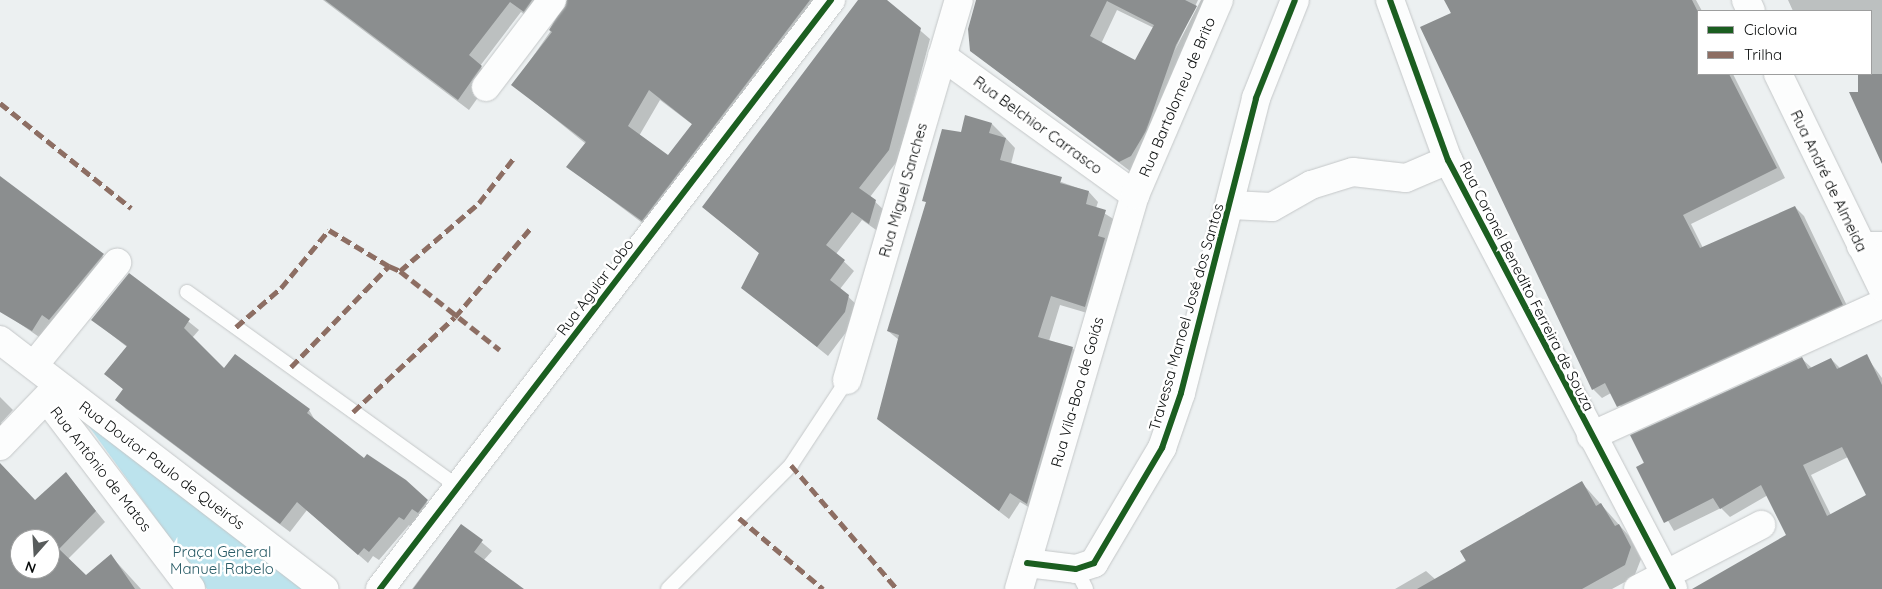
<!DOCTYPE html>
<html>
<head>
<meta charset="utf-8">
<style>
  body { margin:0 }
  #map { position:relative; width:1882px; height:589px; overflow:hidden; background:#ecf0f1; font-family:Quicksand,sans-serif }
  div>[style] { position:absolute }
  .green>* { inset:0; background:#bce3ed }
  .shadow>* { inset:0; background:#0003 }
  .building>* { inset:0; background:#8b8e8f }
  .roads { filter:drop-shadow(0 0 1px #c4c7c8) drop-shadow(0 0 1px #c4c7c8) }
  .lane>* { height:14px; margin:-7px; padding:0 7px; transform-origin:7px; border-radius:7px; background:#fcfdfd }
  .street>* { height:28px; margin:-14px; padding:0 14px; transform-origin:14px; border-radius:14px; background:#fcfdfd }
  .secondary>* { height:28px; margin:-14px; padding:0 14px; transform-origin:14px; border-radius:14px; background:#fcfdfd }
  .quiet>* { height:5px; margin-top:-2.5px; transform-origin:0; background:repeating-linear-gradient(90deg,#8d6e63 0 10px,transparent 0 15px) }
  .cycleway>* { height:6px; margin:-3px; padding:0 3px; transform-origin:3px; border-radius:3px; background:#1b5e20 }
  span { translate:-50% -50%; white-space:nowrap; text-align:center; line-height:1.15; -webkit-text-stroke:5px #fff; paint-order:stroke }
  .street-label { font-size:15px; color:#090c0c }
  .park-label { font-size:15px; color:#285b66 }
  .legend { position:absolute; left:1697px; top:10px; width:175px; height:65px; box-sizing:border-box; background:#fff; border:1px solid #9d9e9e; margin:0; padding:6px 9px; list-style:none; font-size:15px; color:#090c0c }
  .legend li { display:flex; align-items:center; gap:10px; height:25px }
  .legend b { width:25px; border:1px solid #9d9e9e }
  .north { position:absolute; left:10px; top:529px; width:50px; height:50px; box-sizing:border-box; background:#fff; border:1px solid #9d9e9e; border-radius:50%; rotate:199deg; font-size:14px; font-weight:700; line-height:20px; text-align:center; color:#090c0c }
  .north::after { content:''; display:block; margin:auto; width:18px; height:22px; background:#585c5c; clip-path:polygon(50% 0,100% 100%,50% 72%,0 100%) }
</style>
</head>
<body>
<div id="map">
  <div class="green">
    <div style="clip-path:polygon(82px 417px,310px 589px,207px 589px)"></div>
  </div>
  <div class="shadow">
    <div style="clip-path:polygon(323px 0,554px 0,535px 22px,521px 12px,480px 66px,492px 78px,469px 110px)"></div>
    <div style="clip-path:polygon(evenodd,567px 0,826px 0,653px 231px,568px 167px,586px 144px,513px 85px,566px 9px,567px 0,660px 100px,693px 125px,668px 157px,639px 136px,660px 100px)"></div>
    <div style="clip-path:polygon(860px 0,885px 0,930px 39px,898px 160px,870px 197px,885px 211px,879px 232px,862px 220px,836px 254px,854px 271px,840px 289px,858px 306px,854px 322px,828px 356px,743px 288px,760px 254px,703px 207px)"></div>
    <div style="clip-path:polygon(evenodd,977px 0,1198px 0,1174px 52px,1201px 0,1214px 0,1141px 166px,1130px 171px,971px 51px,977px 0,1117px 10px,1154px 28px,1136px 61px,1101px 44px,1117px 10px)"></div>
    <div style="clip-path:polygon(1446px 0,1696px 0,1702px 11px,1698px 11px,1698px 74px,1733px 74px,1785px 178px,1691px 224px,1703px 248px,1795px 207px,1804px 216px,1851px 314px,1627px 415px,1611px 393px,1602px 398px,1593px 389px)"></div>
    <div style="clip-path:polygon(1788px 0,1882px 0,1882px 159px,1860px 93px,1859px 74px,1871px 74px,1871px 11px,1793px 11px)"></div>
    <div style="clip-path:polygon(966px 117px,992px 124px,1001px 133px,1015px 148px,1011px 164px,1089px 192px,1098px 202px,1096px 208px,1115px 220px,1094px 315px,1060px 305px,1049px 341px,1072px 348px,1082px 357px,1037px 512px,1020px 502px,1009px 519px,878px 418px,899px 340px,888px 331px,927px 203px,924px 200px,962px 134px)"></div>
    <div style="clip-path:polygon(0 180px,113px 264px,42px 339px,0 310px)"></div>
    <div style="clip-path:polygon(129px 274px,199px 330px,192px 338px,224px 369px,309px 410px,316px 422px,364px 460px,368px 455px,436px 510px,413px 529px,409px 525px,379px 560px,373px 556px,368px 563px,307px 510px,290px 532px,126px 409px,117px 400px,124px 390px,106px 374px,127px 347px,93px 320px)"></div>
    <div style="clip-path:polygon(evenodd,1866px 356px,1882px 378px,1882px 589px,1709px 589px,1787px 536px,1768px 495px,1730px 517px,1721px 508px,1674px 531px,1637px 467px,1802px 359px,1812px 368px,1831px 359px,1841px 369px,1866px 356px,1848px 457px,1867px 495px,1831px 515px,1811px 475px,1848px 457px)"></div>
    <div style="clip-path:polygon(0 397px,13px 410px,1px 423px,12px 434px,0 446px)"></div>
    <div style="clip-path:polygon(evenodd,66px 474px,105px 522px,68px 559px,86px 577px,111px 556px,141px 589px,0 589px,0 480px,35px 502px,66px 474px,20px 539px,50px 539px,50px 569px,20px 569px,20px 539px)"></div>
    <div style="clip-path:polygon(1582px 483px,1629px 536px,1641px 559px,1634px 577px,1612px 589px,1395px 589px,1426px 571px,1436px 580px)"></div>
    <div style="clip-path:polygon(461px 525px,492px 551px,483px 561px,518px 589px,412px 589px)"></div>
  </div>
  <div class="building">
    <div style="clip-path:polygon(325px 0,532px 0,524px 12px,510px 2px,469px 55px,482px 66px,458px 100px)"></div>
    <div style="clip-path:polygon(evenodd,567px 0,810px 0,642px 221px,566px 167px,586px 142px,511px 85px,552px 32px,549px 30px,567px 0,649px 90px,692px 124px,668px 155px,628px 126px,649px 90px)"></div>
    <div style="clip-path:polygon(858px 0,887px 0,921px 28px,889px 150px,859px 188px,876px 200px,869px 224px,852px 212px,826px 245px,845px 260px,830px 280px,849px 295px,845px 312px,817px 347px,741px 288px,759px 253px,702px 207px)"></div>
    <div style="clip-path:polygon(evenodd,976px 0,1185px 0,1197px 6px,1176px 45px,1146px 131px,1131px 156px,1119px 162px,970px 51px,968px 29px,976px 0,1107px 1px,1154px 25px,1135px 60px,1090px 36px,1107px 1px)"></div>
    <div style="clip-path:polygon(1444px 0,1692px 0,1698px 12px,1698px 74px,1729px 74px,1777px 168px,1683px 215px,1700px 248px,1795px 206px,1843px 305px,1617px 407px,1605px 383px,1592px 390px,1420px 27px,1451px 13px)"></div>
    <div style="clip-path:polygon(1858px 74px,1882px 74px,1882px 164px,1849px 92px,1858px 92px)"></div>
    <div style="clip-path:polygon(965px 115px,992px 123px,989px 133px,1006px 138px,1000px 160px,1062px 177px,1060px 183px,1089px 191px,1086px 204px,1106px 210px,1098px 236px,1105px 238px,1085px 307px,1051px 296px,1038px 337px,1073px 347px,1027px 504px,1010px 493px,999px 511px,877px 419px,899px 335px,887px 331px,926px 202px,922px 201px,942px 129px,961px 132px)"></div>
    <div style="clip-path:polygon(0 176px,104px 254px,49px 320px,42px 315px,32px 331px,0 312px)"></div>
    <div style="clip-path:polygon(129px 273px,190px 319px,184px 328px,224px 368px,235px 354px,310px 409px,307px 413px,364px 458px,367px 454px,406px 480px,428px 500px,418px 513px,412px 509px,404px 520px,399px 517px,369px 552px,364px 548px,358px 555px,297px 502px,280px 524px,115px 400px,123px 389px,104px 374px,127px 346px,91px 320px)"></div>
    <div style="clip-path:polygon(evenodd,1867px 354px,1882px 385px,1882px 589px,1692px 589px,1786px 535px,1761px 485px,1720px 509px,1713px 498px,1664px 523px,1636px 467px,1644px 463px,1630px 435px,1802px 357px,1808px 369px,1831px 358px,1837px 369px,1867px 354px,1842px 447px,1866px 495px,1827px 516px,1803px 465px,1842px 447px)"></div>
    <div style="clip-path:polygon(evenodd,0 463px,35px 500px,66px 472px,96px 511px,59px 549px,86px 575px,111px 554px,135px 589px,0 589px,0 463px,20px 539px,50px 539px,50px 569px,20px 569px,20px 539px)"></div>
    <div style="clip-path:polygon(1582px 481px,1596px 506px,1601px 503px,1615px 526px,1619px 524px,1631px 547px,1625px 565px,1582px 589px,1417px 589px,1466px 561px,1460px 551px)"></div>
    <div style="clip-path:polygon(461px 524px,483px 540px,474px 552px,524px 589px,413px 589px)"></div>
  </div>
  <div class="roads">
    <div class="lane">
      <div style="left:187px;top:292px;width:334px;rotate:35.7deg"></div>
      <div style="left:1076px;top:569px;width:22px;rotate:63deg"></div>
      <div style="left:668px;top:589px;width:175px;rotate:-45.2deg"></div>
      <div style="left:791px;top:465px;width:102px;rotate:-56.6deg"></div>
    </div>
    <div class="street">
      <div style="left:1390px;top:0;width:170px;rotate:70.1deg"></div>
      <div style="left:1448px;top:160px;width:484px;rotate:62.3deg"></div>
      <div style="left:942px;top:56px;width:238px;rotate:35.8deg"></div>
      <div style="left:486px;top:87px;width:109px;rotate:-52.8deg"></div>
      <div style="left:1231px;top:205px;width:41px;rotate:2.8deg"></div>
      <div style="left:1272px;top:207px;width:45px;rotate:-29.4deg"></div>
      <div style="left:1311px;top:185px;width:44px;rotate:-17.2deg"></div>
      <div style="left:1353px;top:172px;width:53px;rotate:6.5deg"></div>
      <div style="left:1406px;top:178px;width:46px;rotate:-23.2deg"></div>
      <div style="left:1861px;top:246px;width:21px"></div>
      <div style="left:0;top:340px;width:409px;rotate:37.5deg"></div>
      <div style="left:34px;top:365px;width:132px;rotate:-50.9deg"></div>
      <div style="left:847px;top:380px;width:396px;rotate:-73.6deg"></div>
      <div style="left:47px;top:399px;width:238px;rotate:52.8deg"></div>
      <div style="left:1591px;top:436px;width:320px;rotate:-24.4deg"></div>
      <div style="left:0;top:446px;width:83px;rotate:-46deg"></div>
      <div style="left:1027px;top:563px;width:49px;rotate:7deg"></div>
      <div style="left:1076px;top:569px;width:19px;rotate:-18deg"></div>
      <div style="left:1094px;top:563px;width:134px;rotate:-59.4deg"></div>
      <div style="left:1162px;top:448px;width:58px;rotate:-70.9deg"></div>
      <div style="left:1181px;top:393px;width:304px;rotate:-75.7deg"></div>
      <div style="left:1256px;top:98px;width:105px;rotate:-68.3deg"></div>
      <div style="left:380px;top:589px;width:742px;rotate:-52.56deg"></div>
      <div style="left:1019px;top:589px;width:411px;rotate:-73.6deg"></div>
      <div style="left:1135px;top:195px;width:212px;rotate:-66.7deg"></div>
      <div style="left:1638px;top:589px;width:139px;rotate:-27.5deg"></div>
    </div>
    <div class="secondary">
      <div style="left:1746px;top:0;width:12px;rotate:66deg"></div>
      <div style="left:1778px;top:74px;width:237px;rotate:64deg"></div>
    </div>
  </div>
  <div class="quiet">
    <div style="left:0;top:103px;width:168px;rotate:38.7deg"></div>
    <div style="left:400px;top:271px;width:127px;rotate:38.3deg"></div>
    <div style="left:236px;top:327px;width:60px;rotate:-40.9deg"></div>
    <div style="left:281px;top:288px;width:75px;rotate:-50.4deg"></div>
    <div style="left:329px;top:230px;width:70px;rotate:31deg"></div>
    <div style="left:291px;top:367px;width:141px;rotate:-45.9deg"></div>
    <div style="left:389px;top:266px;width:12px;rotate:24deg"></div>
    <div style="left:400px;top:271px;width:104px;rotate:-40.7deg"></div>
    <div style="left:479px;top:203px;width:56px;rotate:-52.3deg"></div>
    <div style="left:353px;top:412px;width:139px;rotate:-43deg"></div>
    <div style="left:455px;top:317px;width:116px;rotate:-49.6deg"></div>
    <div style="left:791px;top:465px;width:163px;rotate:49.5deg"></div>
    <div style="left:739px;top:518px;width:110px;rotate:40.2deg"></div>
  </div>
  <div class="cycleway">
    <div style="left:1390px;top:0;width:170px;rotate:70.1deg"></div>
    <div style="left:1448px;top:160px;width:484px;rotate:62.3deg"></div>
    <div style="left:1027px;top:563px;width:49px;rotate:7deg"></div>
    <div style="left:1076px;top:569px;width:19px;rotate:-18deg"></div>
    <div style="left:1094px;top:563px;width:134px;rotate:-59.4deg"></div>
    <div style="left:1162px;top:448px;width:58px;rotate:-70.9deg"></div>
    <div style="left:1181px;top:393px;width:304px;rotate:-75.7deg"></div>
    <div style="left:1256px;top:98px;width:105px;rotate:-68.3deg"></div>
    <div style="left:380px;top:589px;width:742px;rotate:-52.56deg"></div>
  </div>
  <div class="street-label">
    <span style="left:1177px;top:97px;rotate:-67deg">Rua Bartolomeu de Brito</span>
    <span style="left:1038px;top:125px;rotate:36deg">Rua Belchior Carrasco</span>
    <span style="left:1829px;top:181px;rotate:64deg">Rua André de Almeida</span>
    <span style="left:903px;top:190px;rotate:-74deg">Rua Miguel Sanches</span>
    <span style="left:1527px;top:286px;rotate:63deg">Rua Coronel Benedito Ferreira de Souza</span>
    <span style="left:595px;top:287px;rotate:-53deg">Rua Aguiar Lobo</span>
    <span style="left:1186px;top:317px;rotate:-74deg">Travessa Manoel José dos Santos</span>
    <span style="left:1077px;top:392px;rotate:-74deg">Rua Vila-Boa de Goiás</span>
    <span style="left:162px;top:465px;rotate:37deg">Rua Doutor Paulo de Queirós</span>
    <span style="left:101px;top:469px;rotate:52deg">Rua Antônio de Matos</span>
  </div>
  <div class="park-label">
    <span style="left:222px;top:560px">Praça General<br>Manuel Rabelo</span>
  </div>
  <ul class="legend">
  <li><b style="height:6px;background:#1b5e20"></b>Ciclovia</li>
  <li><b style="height:6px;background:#8d6e63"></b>Trilha</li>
  </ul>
  <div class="north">N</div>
</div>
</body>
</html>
